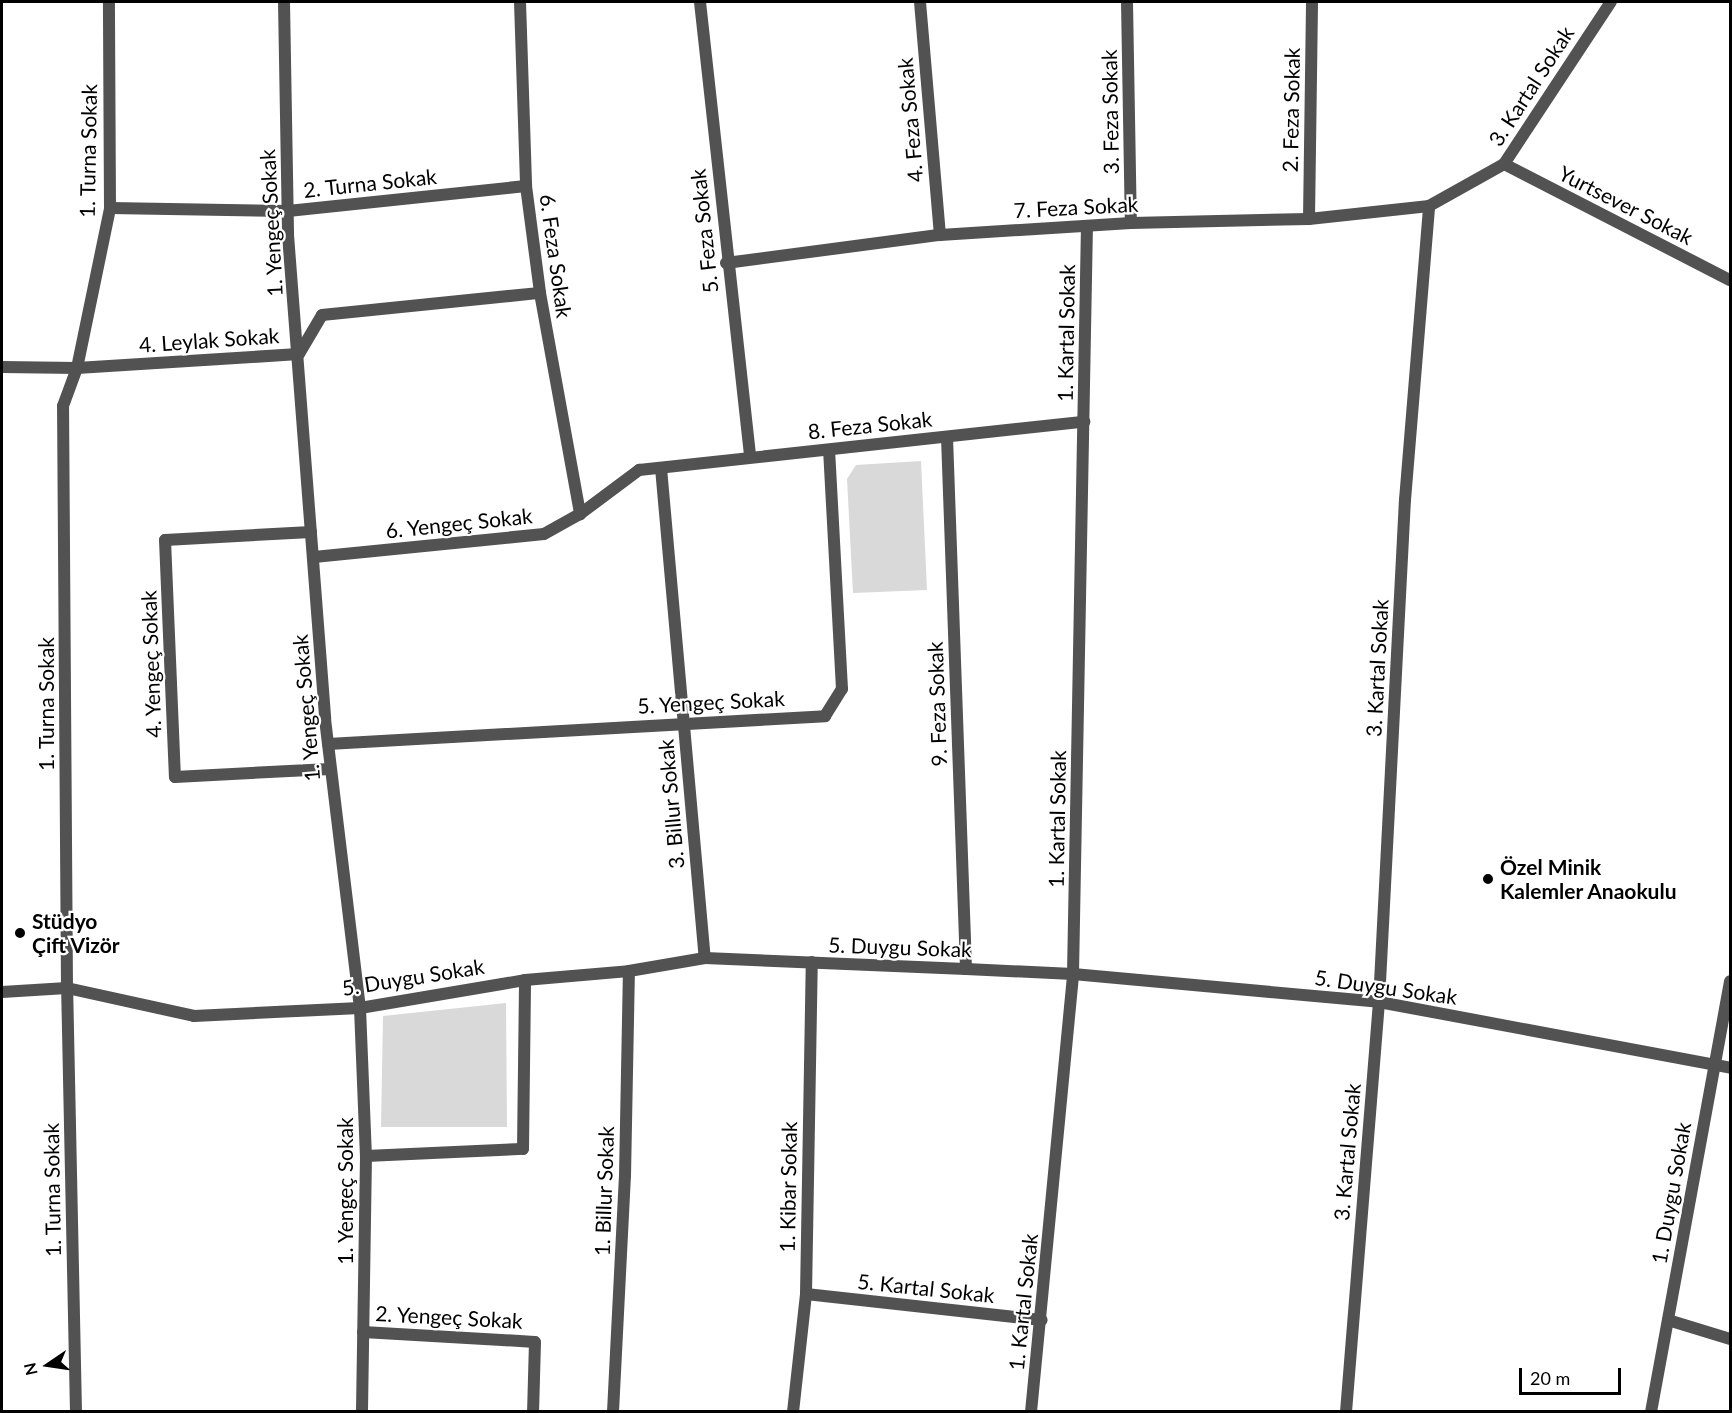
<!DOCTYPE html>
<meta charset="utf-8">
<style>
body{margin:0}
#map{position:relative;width:1732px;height:1413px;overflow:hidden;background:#fff;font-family:Lato,sans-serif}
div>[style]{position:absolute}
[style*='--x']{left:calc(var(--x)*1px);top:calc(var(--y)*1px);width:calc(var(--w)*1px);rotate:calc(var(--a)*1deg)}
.green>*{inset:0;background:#d9d9d9}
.minor>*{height:12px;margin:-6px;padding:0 6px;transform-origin:6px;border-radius:6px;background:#525252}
.dots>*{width:16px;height:16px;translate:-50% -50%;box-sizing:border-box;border:3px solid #fff;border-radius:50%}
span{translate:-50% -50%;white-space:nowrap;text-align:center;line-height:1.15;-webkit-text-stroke:4.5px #fff;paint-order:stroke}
.street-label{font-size:21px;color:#000}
.poi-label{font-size:21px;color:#000;font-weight:700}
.left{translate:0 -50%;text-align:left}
.frame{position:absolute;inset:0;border:3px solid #000;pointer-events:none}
.north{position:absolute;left:18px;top:1335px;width:60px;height:60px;-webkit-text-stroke:4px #fff;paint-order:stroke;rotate:257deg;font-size:16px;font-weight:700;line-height:24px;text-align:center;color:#000}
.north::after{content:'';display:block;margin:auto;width:21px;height:27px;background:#000;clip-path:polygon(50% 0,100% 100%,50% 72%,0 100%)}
.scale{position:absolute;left:1519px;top:1368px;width:102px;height:27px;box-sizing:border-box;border:3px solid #000;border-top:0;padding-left:8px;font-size:18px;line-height:21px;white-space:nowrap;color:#000;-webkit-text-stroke:4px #fff;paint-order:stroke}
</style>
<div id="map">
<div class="green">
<div style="clip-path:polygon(921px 461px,927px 590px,853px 593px,847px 479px,856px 465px)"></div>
<div style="clip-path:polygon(506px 1003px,507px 1127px,381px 1127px,383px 1016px)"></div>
</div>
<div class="minor">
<div style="--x:284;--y:2;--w:233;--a:89"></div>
<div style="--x:288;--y:235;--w:485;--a:85.6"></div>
<div style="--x:325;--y:719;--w:291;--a:83.1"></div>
<div style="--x:360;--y:1008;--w:148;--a:87.7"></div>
<div style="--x:366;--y:1156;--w:256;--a:90.9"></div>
<div style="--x:520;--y:2;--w:184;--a:88.1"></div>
<div style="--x:526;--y:186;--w:108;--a:82.5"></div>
<div style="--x:540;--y:293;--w:225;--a:79.7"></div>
<div style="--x:700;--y:2;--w:458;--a:83.7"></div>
<div style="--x:920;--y:2;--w:234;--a:85.1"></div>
<div style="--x:1127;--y:2;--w:221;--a:89"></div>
<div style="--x:1504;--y:164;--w:254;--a:27.2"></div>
<div style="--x:110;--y:208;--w:178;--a:1"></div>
<div style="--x:288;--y:211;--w:239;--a:-6"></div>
<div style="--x:1309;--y:219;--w:217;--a:-89.2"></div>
<div style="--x:726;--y:263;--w:216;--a:-7.5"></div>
<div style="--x:940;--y:235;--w:191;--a:-3.6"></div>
<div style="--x:1131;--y:223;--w:178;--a:-1.3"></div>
<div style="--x:1309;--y:219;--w:121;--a:-6.2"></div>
<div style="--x:2;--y:367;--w:75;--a:0.8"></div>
<div style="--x:77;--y:368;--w:222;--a:-3.6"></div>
<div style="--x:299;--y:354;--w:45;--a:-59.5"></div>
<div style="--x:322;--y:315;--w:219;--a:-5.8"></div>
<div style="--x:947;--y:437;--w:532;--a:87.95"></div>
<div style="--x:661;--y:468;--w:492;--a:84.9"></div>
<div style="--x:311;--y:532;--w:146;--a:176.9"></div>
<div style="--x:165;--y:540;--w:237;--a:87.6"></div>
<div style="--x:175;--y:777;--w:155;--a:-3"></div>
<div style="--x:314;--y:557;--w:231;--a:-5.7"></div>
<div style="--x:544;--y:534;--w:41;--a:-29.1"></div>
<div style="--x:580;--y:514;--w:74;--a:-36.7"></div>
<div style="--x:639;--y:470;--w:448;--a:-6.2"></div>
<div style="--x:328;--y:744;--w:498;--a:-3.2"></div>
<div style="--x:825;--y:716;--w:32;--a:-58"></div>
<div style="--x:842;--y:689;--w:239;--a:-93.1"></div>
<div style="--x:2;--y:992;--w:65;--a:-3.5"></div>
<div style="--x:67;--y:988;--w:130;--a:12.4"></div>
<div style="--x:194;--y:1016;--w:166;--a:-2.8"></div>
<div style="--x:360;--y:1008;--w:167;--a:-9.6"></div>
<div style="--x:525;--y:980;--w:104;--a:-4.9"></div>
<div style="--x:629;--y:971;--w:77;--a:-9.7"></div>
<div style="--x:705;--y:958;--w:261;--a:2.4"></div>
<div style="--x:966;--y:969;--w:107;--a:2.7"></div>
<div style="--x:1073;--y:974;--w:307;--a:5.2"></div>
<div style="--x:1379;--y:1002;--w:357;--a:10.6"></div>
<div style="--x:366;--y:1156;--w:157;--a:-2.6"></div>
<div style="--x:523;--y:1149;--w:169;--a:-89.3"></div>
<div style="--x:806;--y:1294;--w:237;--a:6.3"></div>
<div style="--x:1668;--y:1320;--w:65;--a:17"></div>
<div style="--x:363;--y:1332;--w:172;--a:3.3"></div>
<div style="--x:535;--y:1342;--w:70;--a:91.6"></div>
<div style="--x:76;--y:1412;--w:424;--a:-91.2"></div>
<div style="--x:67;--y:988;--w:582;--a:-90.39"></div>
<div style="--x:63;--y:406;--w:40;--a:-69.8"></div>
<div style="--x:77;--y:368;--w:163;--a:-78.3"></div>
<div style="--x:110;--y:208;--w:206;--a:-90.3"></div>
<div style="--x:613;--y:1412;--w:236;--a:-87.1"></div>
<div style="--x:625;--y:1176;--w:205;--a:-88.9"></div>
<div style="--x:793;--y:1412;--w:119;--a:-83.7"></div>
<div style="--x:806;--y:1294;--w:332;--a:-89"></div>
<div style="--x:1031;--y:1412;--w:440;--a:-84.5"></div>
<div style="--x:1073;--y:974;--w:748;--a:-88.93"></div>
<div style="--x:1346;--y:1412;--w:411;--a:-85.4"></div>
<div style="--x:1379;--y:1002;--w:503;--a:-87.04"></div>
<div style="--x:1405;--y:500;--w:295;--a:-85.3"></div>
<div style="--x:1429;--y:206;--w:86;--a:-29.2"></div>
<div style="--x:1504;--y:164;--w:194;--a:-56.6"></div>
<div style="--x:1651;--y:1412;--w:438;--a:-79.6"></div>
</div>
<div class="dots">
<div style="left:1488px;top:879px;background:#000"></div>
<div style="left:20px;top:933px;background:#000"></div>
</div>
<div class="street-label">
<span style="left:1531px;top:86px;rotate:-57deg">3. Kartal Sokak</span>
<span style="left:1291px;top:110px;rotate:-89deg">2. Feza Sokak</span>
<span style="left:1110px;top:112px;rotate:-91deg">3. Feza Sokak</span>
<span style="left:910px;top:120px;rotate:-95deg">4. Feza Sokak</span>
<span style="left:88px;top:151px;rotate:-89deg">1. Turna Sokak</span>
<span style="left:370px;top:183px;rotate:-6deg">2. Turna Sokak</span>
<span style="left:1626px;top:205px;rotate:27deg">Yurtsever Sokak</span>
<span style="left:1076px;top:207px;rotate:-3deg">7. Feza Sokak</span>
<span style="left:271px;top:223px;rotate:-93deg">1. Yengeç Sokak</span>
<span style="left:704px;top:231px;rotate:-96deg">5. Feza Sokak</span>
<span style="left:556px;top:256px;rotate:82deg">6. Feza Sokak</span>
<span style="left:1066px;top:333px;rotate:-89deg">1. Kartal Sokak</span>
<span style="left:209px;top:340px;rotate:-4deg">4. Leylak Sokak</span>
<span style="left:870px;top:425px;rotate:-6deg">8. Feza Sokak</span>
<span style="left:459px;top:523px;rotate:-6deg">6. Yengeç Sokak</span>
<span style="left:151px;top:664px;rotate:-92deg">4. Yengeç Sokak</span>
<span style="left:1377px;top:668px;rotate:-87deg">3. Kartal Sokak</span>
<span style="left:711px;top:702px;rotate:-3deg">5. Yengeç Sokak</span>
<span style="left:46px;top:704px;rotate:-90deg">1. Turna Sokak</span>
<span style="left:937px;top:704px;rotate:-92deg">9. Feza Sokak</span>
<span style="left:306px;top:708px;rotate:-95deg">1. Yengeç Sokak</span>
<span style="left:671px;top:804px;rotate:-95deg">3. Billur Sokak</span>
<span style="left:1057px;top:819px;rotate:-89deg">1. Kartal Sokak</span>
<span style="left:900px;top:947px;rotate:2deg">5. Duygu Sokak</span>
<span style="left:413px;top:977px;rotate:-9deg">5. Duygu Sokak</span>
<span style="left:1386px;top:987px;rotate:8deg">5. Duygu Sokak</span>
<span style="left:1347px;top:1152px;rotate:-85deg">3. Kartal Sokak</span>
<span style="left:788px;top:1187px;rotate:-89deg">1. Kibar Sokak</span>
<span style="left:52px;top:1190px;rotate:-91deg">1. Turna Sokak</span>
<span style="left:345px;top:1191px;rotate:-90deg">1. Yengeç Sokak</span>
<span style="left:604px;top:1191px;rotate:-88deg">1. Billur Sokak</span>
<span style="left:1671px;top:1193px;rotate:-80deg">1. Duygu Sokak</span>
<span style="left:926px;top:1288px;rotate:6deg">5. Kartal Sokak</span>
<span style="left:1023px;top:1302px;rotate:-84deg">1. Kartal Sokak</span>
<span style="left:449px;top:1317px;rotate:3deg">2. Yengeç Sokak</span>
</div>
<div class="poi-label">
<span class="left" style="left:1500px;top:879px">Özel Minik<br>Kalemler Anaokulu</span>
<span class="left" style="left:32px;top:933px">Stüdyo<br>Çift Vizör</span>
</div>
<div class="frame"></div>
<div class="north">N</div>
<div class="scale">20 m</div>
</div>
